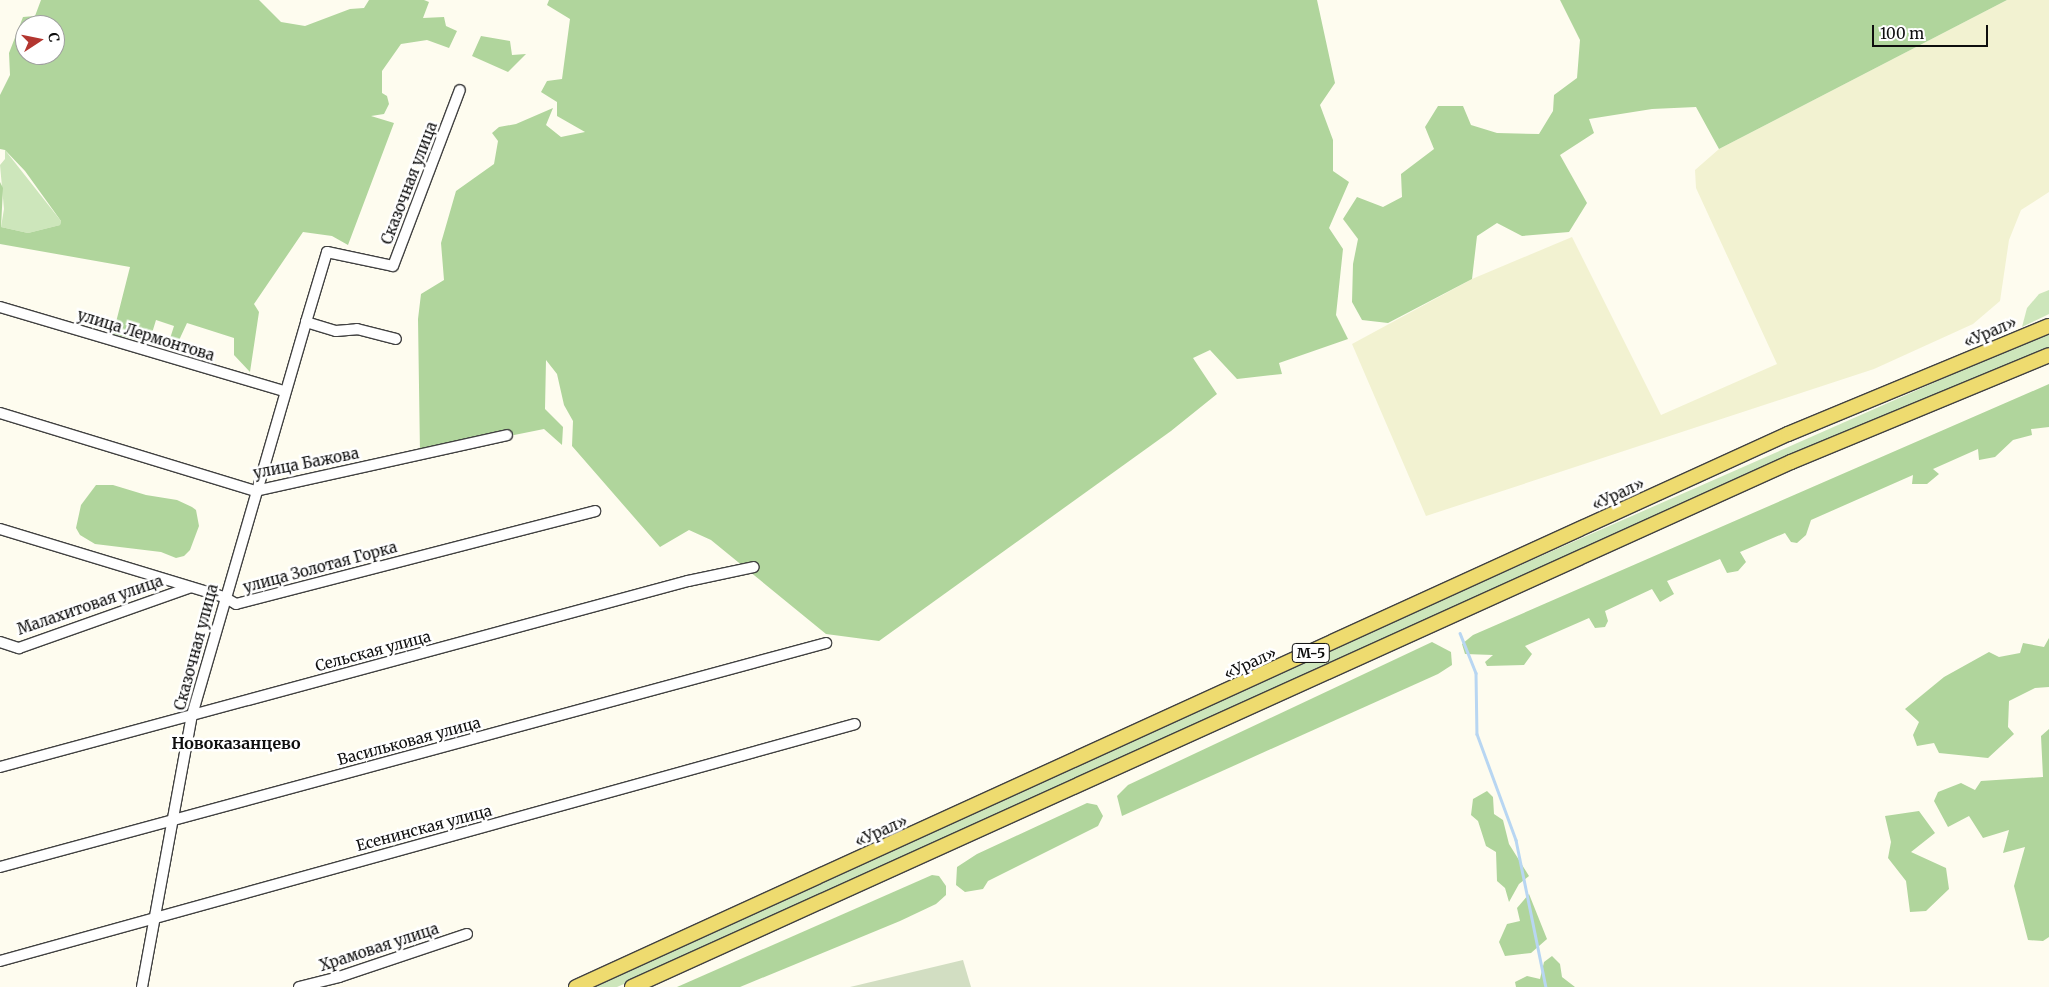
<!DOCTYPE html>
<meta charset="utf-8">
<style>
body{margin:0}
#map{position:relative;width:2049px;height:987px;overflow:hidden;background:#fefcef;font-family:Merriweather,serif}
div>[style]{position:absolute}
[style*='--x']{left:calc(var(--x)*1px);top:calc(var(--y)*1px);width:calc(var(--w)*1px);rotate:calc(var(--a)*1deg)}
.farmland>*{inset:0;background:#f2f2d1}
.green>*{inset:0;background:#cde6bb}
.forest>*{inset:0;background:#b0d59c}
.cemetery>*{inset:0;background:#d2dec2}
.stream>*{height:2.5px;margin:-1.25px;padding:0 1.25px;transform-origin:1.25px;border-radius:1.25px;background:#b8d6f2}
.roads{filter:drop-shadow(1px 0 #414141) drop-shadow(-1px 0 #414141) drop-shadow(0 1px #414141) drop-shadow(0 -1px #414141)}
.minor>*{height:10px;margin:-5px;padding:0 5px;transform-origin:5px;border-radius:5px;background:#fff}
.major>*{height:14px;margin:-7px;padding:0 7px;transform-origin:7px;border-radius:7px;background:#eedb6f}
span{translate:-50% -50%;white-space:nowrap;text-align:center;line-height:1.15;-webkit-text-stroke:5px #fff;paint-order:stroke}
.shield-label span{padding:1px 4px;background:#fff;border:1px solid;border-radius:4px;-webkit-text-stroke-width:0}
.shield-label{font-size:14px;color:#0e0e0e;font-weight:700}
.street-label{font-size:15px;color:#0e0e0e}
.neighbourhood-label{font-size:16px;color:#0e0e0e;font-weight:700}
.north{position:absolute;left:15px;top:15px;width:50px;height:50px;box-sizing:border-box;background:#fff;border:1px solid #9f9f9f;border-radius:50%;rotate:79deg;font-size:14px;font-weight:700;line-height:20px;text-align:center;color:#0e0e0e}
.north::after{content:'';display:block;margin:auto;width:18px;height:22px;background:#b33630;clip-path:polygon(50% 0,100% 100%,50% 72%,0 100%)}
.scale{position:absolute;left:1872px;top:25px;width:116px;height:22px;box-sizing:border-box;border:2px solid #0e0e0e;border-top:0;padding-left:6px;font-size:15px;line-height:18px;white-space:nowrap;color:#0e0e0e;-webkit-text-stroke:4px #fff;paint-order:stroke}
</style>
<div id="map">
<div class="farmland">
<div style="clip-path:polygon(2007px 0,2049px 0,2049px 192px,2021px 210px,2009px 240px,2000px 301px,1973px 324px,1874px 369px,1426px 516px,1352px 344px,1472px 279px,1572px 237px,1661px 415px,1777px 364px,1696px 188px,1695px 170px,1719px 149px)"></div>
</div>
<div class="green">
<div style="clip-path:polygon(5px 150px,61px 221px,60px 225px,28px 233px,1px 227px,4px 209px,0 165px,5px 159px)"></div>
<div style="clip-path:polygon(2049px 290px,2049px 314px,2022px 327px,2027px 308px,2039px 294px)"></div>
<div style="clip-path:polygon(2049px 332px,2049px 349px,730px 938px,617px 987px,590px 987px,1353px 639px)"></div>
</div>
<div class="forest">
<div style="clip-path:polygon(evenodd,41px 0,259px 0,281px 22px,305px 26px,350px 9px,364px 8px,369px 0,424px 0,429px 2px,423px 18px,444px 17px,446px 26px,457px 31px,449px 48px,427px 40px,401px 44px,382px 71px,382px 93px,387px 96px,389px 104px,384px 114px,371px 116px,394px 123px,348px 245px,332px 236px,303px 232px,254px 304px,259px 312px,250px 372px,234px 355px,234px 338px,187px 323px,174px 351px,167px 348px,174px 326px,156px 320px,149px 343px,113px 334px,130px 267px,0 244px,0 182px,3px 188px,1px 227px,28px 233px,60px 225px,61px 221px,25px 171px,5px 150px,0 149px,0 95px,10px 75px,9px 53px,23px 17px,35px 16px,41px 0,25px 25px,55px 25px,55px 55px,25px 55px,25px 25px)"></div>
<div style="clip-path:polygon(549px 0,1317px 0,1335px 83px,1320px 105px,1333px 140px,1333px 171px,1349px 182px,1329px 228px,1343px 249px,1336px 315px,1348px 339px,1279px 363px,1282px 374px,1237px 379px,1210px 350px,1193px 358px,1217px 394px,1171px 431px,879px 641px,826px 634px,711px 540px,689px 530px,660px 547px,572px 446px,573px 421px,564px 405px,557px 374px,546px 360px,545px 409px,563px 427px,562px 445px,544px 429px,420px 454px,418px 319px,421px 294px,444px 280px,441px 243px,456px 191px,494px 164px,498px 141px,492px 133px,499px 127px,516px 124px,553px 108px,546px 125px,561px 137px,585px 132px,557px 116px,557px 102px,541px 92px,547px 81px,562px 79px,570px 19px,547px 5px)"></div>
<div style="clip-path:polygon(1560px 0,2007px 0,1719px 149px,1696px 107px,1652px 109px,1589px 119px,1594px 133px,1560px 155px,1587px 203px,1569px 232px,1522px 236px,1497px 223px,1477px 236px,1472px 279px,1388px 323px,1362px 320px,1352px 302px,1353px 264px,1358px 239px,1343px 219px,1357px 197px,1383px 207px,1402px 197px,1401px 174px,1434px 149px,1425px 127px,1438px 106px,1463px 106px,1471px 125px,1497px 133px,1539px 134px,1553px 111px,1554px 95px,1577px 78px,1580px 40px)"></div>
<div style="clip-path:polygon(481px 36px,510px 41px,512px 55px,526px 54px,508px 72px,472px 56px)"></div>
<div style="clip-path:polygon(2049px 384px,2049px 427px,2031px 429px,2032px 435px,2013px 440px,1995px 457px,1979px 460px,1978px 449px,1933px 469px,1939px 474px,1927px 484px,1912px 484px,1913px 475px,1811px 520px,1806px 535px,1797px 543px,1791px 542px,1785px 533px,1740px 552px,1746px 562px,1738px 571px,1727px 573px,1720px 559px,1667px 581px,1674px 594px,1660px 602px,1652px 589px,1605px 611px,1608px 621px,1605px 627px,1595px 628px,1589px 618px,1525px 646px,1532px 654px,1524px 665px,1487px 666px,1485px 662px,1493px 655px,1465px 654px,1462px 644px,1473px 635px)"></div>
<div style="clip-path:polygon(96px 485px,113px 485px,146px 495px,177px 500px,192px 507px,196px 510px,199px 526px,190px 550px,184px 556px,176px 558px,161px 552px,95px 544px,80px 535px,76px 528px,81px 505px)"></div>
<div style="clip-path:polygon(2049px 638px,2049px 687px,2035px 688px,2009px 701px,2008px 727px,2014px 734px,1988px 758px,1939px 753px,1934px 743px,1917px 746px,1913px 735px,1919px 722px,1905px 709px,1944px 677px,1989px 652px,1999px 657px,2020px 653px,2023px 643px,2044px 647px)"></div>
<div style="clip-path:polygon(1432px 642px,1451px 652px,1452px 665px,1438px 674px,1122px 816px,1117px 796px,1128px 785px)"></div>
<div style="clip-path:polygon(2049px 729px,2049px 937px,2043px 941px,2028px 940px,2014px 886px,2025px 847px,2003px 853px,2009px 830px,1983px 838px,1969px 816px,1948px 827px,1934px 801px,1938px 792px,1961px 783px,1975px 790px,1981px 781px,2043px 777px,2041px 736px)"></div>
<div style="clip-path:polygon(1487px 791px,1493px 797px,1494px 814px,1503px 820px,1509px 844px,1529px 876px,1519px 884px,1509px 902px,1505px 888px,1497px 881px,1496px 852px,1486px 846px,1478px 821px,1471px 815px,1473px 799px)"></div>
<div style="clip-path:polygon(1087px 803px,1097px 805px,1103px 816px,1098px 826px,988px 881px,983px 889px,965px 892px,956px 885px,957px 867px,977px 854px)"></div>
<div style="clip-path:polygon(1919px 811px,1935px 833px,1911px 852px,1946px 868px,1949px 889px,1926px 911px,1910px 912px,1906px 881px,1888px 858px,1891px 842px,1885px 816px)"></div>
<div style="clip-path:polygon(932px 875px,939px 876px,946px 886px,946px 895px,936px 904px,900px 921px,740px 987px,677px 987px)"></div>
<div style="clip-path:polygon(1529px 894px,1547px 939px,1531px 953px,1505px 956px,1499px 942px,1507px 924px,1520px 921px,1517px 908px)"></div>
<div style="clip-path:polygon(1552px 956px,1560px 964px,1562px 977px,1575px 987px,1516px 987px,1515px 982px,1527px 976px,1540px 979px,1544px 962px)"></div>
</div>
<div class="cemetery">
<div style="clip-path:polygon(963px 960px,971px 987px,850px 987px)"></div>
</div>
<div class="stream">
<div style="--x:1460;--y:633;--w:43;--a:68.2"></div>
<div style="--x:1476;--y:673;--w:61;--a:89.1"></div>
<div style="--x:1477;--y:734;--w:113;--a:69.8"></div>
<div style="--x:1516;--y:840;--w:150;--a:78.5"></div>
</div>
<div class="roads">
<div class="minor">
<div style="--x:0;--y:307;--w:296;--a:16.5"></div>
<div style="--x:306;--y:322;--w:73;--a:-73.3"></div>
<div style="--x:327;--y:252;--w:67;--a:12"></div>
<div style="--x:393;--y:266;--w:188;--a:-69.2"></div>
<div style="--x:0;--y:413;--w:267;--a:17"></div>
<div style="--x:255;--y:491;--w:258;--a:-12.5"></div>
<div style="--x:0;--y:529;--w:234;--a:16.9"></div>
<div style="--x:224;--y:597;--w:14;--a:30"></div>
<div style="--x:236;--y:604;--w:371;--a:-14.5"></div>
<div style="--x:0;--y:642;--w:20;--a:18"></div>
<div style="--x:19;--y:648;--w:182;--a:-19.5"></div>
<div style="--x:0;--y:767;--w:713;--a:-15.13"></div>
<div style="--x:688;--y:581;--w:67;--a:-12"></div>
<div style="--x:0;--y:867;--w:856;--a:-15.17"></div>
<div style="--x:0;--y:961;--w:887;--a:-15.49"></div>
<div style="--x:142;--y:987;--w:277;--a:-79.6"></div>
<div style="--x:192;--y:715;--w:409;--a:-73.8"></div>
<div style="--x:306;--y:322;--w:31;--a:17"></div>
<div style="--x:336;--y:331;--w:21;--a:-5"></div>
<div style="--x:357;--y:329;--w:40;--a:14.4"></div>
<div style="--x:299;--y:987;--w:41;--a:-14"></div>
<div style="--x:339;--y:977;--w:135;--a:-18.6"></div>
</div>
<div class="major">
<div style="--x:576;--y:987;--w:1332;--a:-24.53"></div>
<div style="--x:1788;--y:434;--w:282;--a:-22.5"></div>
<div style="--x:632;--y:987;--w:1272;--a:-24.37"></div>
<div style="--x:1791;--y:462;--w:279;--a:-22.5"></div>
</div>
</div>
<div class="shield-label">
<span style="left:1311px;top:653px">М-5</span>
</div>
<div class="street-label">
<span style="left:409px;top:183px;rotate:-69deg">Сказочная улица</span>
<span style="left:1990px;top:332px;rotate:-23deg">«Урал»</span>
<span style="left:146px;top:335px;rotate:17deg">улица Лермонтова</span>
<span style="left:306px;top:463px;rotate:-11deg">улица Бажова</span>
<span style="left:1618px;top:494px;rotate:-25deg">«Урал»</span>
<span style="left:320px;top:567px;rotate:-15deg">улица Золотая Горка</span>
<span style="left:90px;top:605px;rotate:-19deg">Малахитовая улица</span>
<span style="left:196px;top:647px;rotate:-75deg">Сказочная улица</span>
<span style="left:373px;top:651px;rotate:-15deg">Сельская улица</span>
<span style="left:1250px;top:663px;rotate:-25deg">«Урал»</span>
<span style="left:409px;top:741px;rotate:-15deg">Васильковая улица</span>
<span style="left:424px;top:828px;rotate:-15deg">Есенинская улица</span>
<span style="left:881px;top:831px;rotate:-24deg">«Урал»</span>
<span style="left:379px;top:947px;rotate:-18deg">Храмовая улица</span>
</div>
<div class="neighbourhood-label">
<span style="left:236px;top:743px">Новоказанцево</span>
</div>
<div class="north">С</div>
<div class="scale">100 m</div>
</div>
